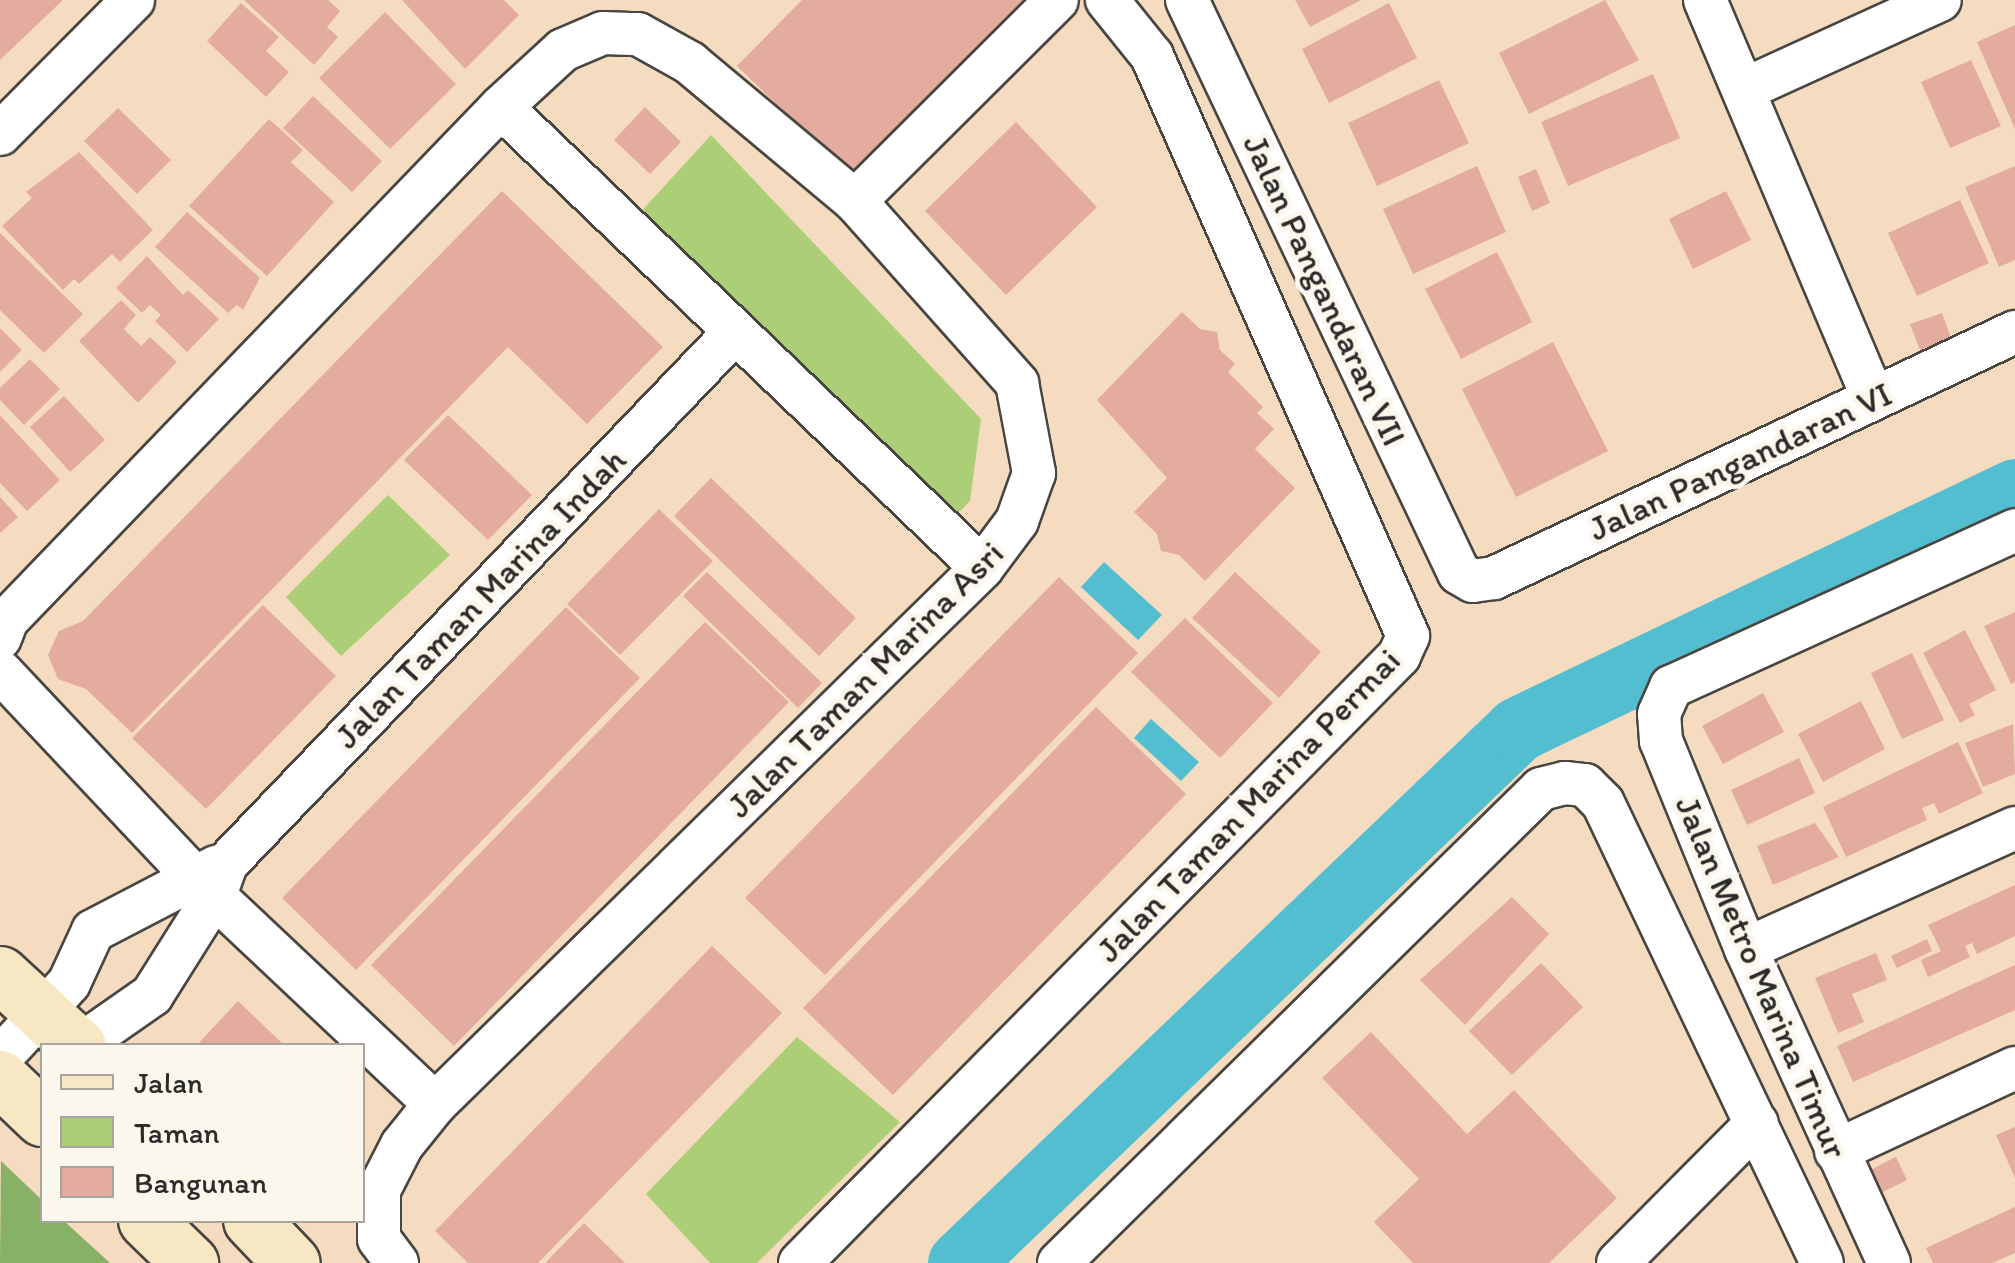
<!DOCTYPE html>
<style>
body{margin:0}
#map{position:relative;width:2015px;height:1263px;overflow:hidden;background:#f5dcc0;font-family:Itim,sans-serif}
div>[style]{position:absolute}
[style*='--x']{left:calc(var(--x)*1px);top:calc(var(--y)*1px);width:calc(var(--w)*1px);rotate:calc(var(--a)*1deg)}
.green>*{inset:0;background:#abce77}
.forest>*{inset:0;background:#88b168}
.water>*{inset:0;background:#54bed1}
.river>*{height:65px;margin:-32.5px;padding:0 32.5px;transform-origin:32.5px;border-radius:32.5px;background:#54bed1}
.building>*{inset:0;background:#e4ac9f}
.roads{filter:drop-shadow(2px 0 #494641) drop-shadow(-2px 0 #494641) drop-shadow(0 2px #494641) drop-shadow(0 -2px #494641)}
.street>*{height:42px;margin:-21px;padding:0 21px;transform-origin:21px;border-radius:21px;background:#fff}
.secondary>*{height:55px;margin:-27.5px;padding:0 27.5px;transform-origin:27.5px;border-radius:27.5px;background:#f7e8c3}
span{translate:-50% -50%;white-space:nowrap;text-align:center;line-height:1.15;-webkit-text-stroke:10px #fbf7ec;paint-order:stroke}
.street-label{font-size:35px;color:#2b2b2b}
.legend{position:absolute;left:40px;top:1043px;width:325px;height:180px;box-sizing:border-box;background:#fbf7ec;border:2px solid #a8a59f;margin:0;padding:12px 18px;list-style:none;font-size:30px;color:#2b2b2b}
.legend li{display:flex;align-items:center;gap:20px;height:50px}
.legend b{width:50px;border:2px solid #a8a59f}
</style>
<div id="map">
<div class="green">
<div style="clip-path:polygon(711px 135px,981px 419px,970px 501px,941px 531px,638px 215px)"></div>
<div style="clip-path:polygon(388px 495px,450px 555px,341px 656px,286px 597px)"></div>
<div style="clip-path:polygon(797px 1037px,900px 1122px,757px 1263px,710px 1263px,646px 1194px)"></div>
</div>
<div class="forest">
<div style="clip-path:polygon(1px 1161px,42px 1200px,42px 1220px,64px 1221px,110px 1263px,0 1263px)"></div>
</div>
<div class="water">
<div style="clip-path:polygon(1104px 562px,1162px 615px,1138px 640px,1081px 587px)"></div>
<div style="clip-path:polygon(1151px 719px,1199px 762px,1181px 781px,1134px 738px)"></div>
</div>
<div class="river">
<div style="--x:960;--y:1263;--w:772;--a:-43.74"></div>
<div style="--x:1518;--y:729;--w:551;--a:-25.59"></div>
</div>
<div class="building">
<div style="clip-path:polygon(0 0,63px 0,0 60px)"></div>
<div style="clip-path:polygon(244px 0,328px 0,340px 11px,327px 27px,338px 37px,314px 65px)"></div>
<div style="clip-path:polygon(402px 0,504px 0,519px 15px,465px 69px)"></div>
<div style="clip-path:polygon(802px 0,1041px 0,859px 185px,737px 66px)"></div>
<div style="clip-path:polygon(1295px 0,1361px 0,1310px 27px)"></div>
<div style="clip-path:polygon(1605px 0,1639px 60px,1529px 114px,1499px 53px)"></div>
<div style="clip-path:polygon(241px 3px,279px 37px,266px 51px,289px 72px,266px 97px,207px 41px)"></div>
<div style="clip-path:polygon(1389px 3px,1417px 58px,1329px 103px,1302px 49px)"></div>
<div style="clip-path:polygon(385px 12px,456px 84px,390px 149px,319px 78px)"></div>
<div style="clip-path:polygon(2015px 25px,2015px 129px,1977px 42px)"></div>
<div style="clip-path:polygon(1971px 60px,2001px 126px,1950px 148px,1921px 82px)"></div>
<div style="clip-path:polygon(1653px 74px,1680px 138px,1568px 186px,1541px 122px)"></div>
<div style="clip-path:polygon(1439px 80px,1469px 143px,1377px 186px,1348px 123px)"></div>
<div style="clip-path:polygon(313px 96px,382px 161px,352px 192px,283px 128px)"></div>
<div style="clip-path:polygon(645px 107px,681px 142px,650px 174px,614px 140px)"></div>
<div style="clip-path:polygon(118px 108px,171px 160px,137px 194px,84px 141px)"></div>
<div style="clip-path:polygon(269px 119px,303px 150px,291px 162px,334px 202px,267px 276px,189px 206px)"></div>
<div style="clip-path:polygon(1016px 122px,1097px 207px,1006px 295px,925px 211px)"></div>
<div style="clip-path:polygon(79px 152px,153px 230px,120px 262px,112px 254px,79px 284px,74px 279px,63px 290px,2px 226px,32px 198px,26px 192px)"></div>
<div style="clip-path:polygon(1477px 166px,1506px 232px,1413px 274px,1383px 209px)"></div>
<div style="clip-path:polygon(2015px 166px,2015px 260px,1999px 267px,1965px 187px)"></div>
<div style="clip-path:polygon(1536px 169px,1550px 203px,1532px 211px,1518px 177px)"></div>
<div style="clip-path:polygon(502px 191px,663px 347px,587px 424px,508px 347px,132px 733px,86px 689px,58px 679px,48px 655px,59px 631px,83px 621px)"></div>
<div style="clip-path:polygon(1726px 191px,1751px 240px,1693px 269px,1669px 219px)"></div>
<div style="clip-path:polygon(1960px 200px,1989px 263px,1917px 296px,1888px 233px)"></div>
<div style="clip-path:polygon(187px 212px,260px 278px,243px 310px,237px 305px,228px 313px,155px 247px)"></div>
<div style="clip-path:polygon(0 233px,83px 314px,44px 353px,0 310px)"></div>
<div style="clip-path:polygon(1497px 252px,1532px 322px,1461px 359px,1425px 289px)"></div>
<div style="clip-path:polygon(147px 256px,183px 295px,188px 290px,219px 319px,187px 352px,155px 321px,161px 315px,150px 305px,142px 313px,116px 288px)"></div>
<div style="clip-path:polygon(121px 300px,136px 315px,124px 329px,141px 346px,150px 337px,177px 362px,138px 403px,79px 341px)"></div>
<div style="clip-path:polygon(1182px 312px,1200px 329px,1217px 332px,1220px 350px,1235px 364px,1228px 372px,1263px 407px,1257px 413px,1274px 429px,1255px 449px,1295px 488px,1205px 581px,1179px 555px,1161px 551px,1157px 534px,1134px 512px,1167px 478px,1097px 400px)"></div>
<div style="clip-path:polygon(1942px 313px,1951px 338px,1920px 350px,1910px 324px)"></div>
<div style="clip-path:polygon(0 328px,22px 350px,0 372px)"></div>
<div style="clip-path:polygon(1553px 342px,1608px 451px,1516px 497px,1462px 389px)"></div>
<div style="clip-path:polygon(30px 359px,60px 389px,24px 425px,0 400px,0 388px)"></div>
<div style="clip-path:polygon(64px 396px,105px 440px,70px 472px,30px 427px)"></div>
<div style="clip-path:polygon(0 415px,60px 480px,27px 511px,0 483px)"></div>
<div style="clip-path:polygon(448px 415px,532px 495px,488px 540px,404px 460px)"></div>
<div style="clip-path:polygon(711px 478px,856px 618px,819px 656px,674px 516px)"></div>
<div style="clip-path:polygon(0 497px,18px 517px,0 533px)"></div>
<div style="clip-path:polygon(659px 509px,713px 561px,620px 655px,567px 604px)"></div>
<div style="clip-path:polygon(707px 572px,822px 683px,798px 708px,683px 596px)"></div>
<div style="clip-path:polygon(1235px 572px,1321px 652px,1279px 698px,1192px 618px)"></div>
<div style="clip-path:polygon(1059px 577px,1138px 653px,825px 975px,745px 898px)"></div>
<div style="clip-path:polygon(263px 605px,336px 676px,206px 809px,132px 738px)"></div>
<div style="clip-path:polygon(566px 607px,640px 678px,356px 970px,282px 898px)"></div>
<div style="clip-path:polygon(2015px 612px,2015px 682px,2011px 684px,1984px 626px)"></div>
<div style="clip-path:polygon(1185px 618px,1273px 703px,1220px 758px,1131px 672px)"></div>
<div style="clip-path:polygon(705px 622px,789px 702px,454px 1046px,371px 965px)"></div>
<div style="clip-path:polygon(1965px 630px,1996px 690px,1969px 704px,1975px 715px,1960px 723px,1923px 653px)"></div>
<div style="clip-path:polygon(1912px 653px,1944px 720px,1902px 739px,1871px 673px)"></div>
<div style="clip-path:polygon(1763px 693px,1784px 732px,1723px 764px,1702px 726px)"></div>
<div style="clip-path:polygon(1861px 701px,1885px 749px,1823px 782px,1798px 734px)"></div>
<div style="clip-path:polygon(1096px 707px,1186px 794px,893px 1095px,803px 1008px)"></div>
<div style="clip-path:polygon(2013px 724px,2015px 774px,1983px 787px,1965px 743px)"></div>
<div style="clip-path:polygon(1958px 742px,1983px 793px,1939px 814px,1934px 803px,1922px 808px,1927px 820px,1846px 857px,1823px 807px)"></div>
<div style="clip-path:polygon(1799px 758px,1815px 793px,1747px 825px,1731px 790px)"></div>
<div style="clip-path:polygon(1815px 823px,1839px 857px,1773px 885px,1757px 846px)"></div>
<div style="clip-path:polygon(2015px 885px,2015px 936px,1977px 954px,1972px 943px,1965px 946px,1970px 957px,1928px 977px,1921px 960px,1941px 951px,1928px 925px)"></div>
<div style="clip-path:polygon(1512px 897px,1549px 934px,1465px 1025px,1420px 980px)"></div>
<div style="clip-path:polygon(1927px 939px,1932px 951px,1897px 968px,1891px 956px)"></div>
<div style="clip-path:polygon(712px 946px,782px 1013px,538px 1263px,468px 1263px,435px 1231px)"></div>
<div style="clip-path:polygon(1876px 953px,1887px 980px,1852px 994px,1864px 1022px,1838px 1033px,1815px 978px)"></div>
<div style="clip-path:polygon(1541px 963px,1583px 1007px,1512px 1075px,1469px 1031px)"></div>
<div style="clip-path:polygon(2015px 965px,2015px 1010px,1853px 1082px,1837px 1046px)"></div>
<div style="clip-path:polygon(238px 1001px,285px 1046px,196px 1046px)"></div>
<div style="clip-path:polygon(1371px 1032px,1467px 1134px,1514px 1090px,1617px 1198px,1549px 1263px,1413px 1263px,1374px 1222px,1419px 1179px,1322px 1078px)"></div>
<div style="clip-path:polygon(2015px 1127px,2015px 1178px,1996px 1135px)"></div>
<div style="clip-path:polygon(1896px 1157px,1907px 1180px,1881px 1193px,1870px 1170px)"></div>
<div style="clip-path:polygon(2015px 1207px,2015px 1253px,1992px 1263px,1933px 1263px,1926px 1248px)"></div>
<div style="clip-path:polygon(584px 1223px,625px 1263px,545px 1263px)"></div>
</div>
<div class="roads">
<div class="street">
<div style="--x:1187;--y:0;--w:634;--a:64.61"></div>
<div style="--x:1459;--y:573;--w:16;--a:30"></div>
<div style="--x:1473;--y:581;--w:21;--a:-8"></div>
<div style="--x:1494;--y:578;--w:576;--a:-25.28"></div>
<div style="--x:1705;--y:0;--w:431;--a:67.1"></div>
<div style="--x:1745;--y:89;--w:214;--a:-24.5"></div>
<div style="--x:501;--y:107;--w:666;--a:43.78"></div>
<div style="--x:0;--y:134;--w:189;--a:-45.2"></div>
<div style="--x:855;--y:201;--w:285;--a:-44.9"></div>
<div style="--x:0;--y:638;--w:19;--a:-69"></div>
<div style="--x:7;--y:620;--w:712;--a:-46.08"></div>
<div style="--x:501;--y:107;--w:84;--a:-42.6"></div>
<div style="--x:563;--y:50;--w:43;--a:-23"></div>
<div style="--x:603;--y:33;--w:35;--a:2"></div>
<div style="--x:638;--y:34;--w:60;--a:29.1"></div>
<div style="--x:690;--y:63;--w:215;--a:39.9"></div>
<div style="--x:855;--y:201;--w:244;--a:48.3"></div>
<div style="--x:1017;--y:383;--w:92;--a:79.3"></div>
<div style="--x:1034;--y:473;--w:51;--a:109.5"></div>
<div style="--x:1017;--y:521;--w:59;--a:126.7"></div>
<div style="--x:982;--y:568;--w:766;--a:135.58"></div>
<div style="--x:435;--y:1104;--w:53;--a:128.8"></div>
<div style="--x:402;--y:1145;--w:51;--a:117.1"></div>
<div style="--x:379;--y:1190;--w:49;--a:90"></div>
<div style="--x:379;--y:1239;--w:30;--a:53"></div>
<div style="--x:0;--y:671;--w:280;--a:46.7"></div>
<div style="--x:192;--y:875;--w:334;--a:43.3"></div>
<div style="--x:1746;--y:949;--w:295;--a:-24.2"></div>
<div style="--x:79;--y:1046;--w:89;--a:-34.9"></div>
<div style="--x:152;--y:995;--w:118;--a:-57.8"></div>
<div style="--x:215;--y:895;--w:33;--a:-70"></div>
<div style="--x:226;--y:864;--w:736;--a:-46.27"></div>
<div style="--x:0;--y:1058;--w:102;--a:-47.4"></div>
<div style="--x:69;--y:983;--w:57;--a:-65.2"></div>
<div style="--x:93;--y:931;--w:139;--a:-27.5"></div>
<div style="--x:1836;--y:1151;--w:197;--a:-24.9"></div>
<div style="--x:800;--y:1263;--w:853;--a:-45.38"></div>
<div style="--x:1399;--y:656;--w:22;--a:-66"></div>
<div style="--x:1408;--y:636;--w:634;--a:-113.82"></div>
<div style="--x:1152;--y:56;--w:72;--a:-128.8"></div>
<div style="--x:1059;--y:1263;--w:676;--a:-44.52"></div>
<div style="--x:1541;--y:789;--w:25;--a:-14"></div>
<div style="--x:1565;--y:783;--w:20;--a:6"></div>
<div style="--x:1585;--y:785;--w:25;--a:45"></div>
<div style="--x:1603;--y:803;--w:509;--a:64.54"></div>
<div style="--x:1618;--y:1263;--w:197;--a:-45.2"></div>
<div style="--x:1889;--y:1263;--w:345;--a:-114.5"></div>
<div style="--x:1746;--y:949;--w:225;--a:-112.2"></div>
<div style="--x:1661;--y:741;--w:27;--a:-94"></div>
<div style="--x:1659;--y:714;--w:30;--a:-66"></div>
<div style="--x:1671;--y:687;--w:378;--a:-24.5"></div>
</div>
<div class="secondary">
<div style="--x:0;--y:974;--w:106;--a:42.7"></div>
<div style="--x:0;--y:1078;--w:58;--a:43.6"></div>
<div style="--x:146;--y:1220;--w:62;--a:44.3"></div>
<div style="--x:251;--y:1220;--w:59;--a:46.4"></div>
</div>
</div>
<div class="street-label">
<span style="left:1325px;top:290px;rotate:65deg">Jalan Pangandaran VII</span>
<span style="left:1740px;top:461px;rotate:-25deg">Jalan Pangandaran VI</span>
<span style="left:480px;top:598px;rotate:-46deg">Jalan Taman Marina Indah</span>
<span style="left:865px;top:679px;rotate:-45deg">Jalan Taman Marina Asri</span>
<span style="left:1248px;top:805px;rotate:-46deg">Jalan Taman Marina Permai</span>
<span style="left:1762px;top:977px;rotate:67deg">Jalan Metro Marina Timur</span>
</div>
<ul class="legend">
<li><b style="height:12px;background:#f7e8c3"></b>Jalan</li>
<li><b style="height:28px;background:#abce77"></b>Taman</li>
<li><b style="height:28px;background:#e4ac9f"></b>Bangunan</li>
</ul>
</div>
